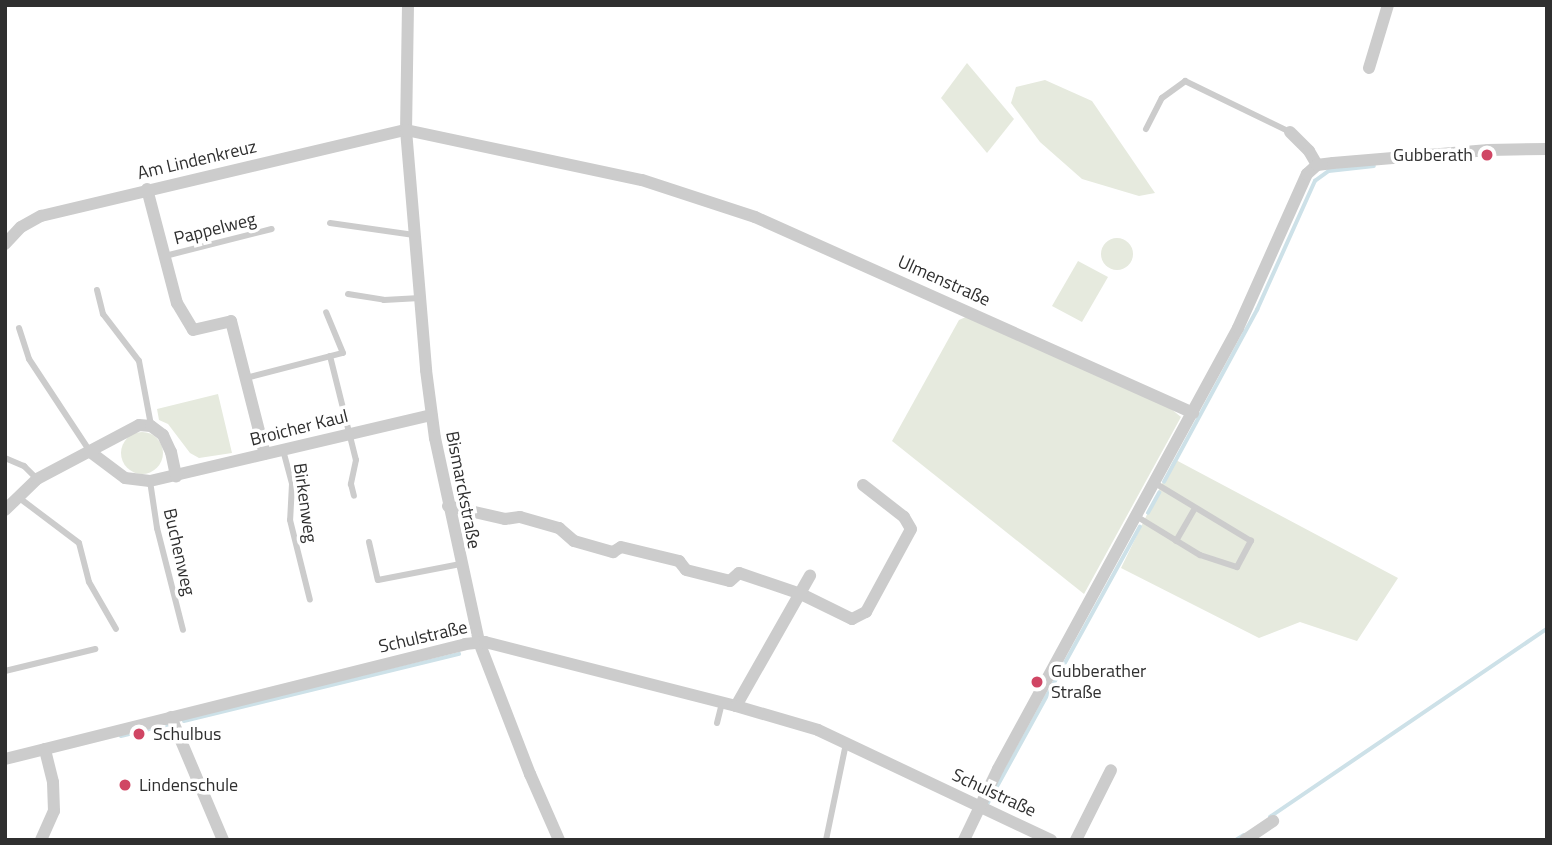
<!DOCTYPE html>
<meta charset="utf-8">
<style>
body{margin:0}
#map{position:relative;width:1552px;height:845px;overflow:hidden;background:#fff;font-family:"Titillium Web",sans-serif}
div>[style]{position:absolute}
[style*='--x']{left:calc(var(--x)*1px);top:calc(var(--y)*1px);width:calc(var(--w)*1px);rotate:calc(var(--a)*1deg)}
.green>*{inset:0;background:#e6eade}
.round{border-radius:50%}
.stream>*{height:3.5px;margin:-1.75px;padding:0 1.75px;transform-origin:1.75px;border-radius:1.75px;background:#cde1e8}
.lane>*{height:6px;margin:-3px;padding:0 3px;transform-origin:3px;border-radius:3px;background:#ccc}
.street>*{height:12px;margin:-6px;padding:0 6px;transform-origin:6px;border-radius:6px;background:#ccc}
.dots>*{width:19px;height:19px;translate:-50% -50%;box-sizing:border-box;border:4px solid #fff;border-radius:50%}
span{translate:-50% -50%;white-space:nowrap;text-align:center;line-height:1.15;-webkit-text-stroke:7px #fff;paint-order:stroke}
.poi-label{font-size:18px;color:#2f2f2f}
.right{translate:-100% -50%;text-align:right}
.left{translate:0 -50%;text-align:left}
.street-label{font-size:18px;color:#2f2f2f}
.frame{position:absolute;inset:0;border:7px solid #2f2f2f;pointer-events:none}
</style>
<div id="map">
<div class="green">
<div style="clip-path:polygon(967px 63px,1014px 119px,987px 153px,941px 98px)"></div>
<div style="clip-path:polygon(1045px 80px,1092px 101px,1155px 193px,1139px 196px,1082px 179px,1040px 142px,1011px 103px,1016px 87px)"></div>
<div class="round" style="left:1101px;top:238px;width:32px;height:32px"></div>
<div style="clip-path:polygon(1078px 261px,1108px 277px,1082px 322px,1052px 306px)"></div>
<div style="clip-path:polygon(968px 316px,1170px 408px,1181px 417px,1084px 594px,892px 441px,959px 320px)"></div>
<div style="clip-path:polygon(218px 394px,232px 453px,199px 458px,190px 453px,168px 424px,159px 420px,157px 409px)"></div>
<div class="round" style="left:121px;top:432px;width:42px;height:42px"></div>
<div style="clip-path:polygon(1174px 459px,1398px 578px,1357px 641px,1300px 622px,1259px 638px,1121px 568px)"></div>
</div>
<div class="stream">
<div style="--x:1164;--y:482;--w:196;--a:-61.6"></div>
<div style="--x:1257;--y:310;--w:141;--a:-65.8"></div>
<div style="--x:1315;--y:181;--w:17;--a:-36"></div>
<div style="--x:1329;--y:171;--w:45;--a:-6.3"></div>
<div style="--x:1148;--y:513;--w:23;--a:-61"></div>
<div style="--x:184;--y:721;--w:283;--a:-13.7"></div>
<div style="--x:121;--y:736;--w:50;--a:-13.8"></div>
<div style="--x:988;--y:803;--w:315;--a:-61.2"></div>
<div style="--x:1270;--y:817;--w:335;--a:-34.2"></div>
<div style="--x:1236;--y:840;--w:9;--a:-32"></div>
</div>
<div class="lane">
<div style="--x:1146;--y:129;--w:35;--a:-63"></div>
<div style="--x:1162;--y:98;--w:29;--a:-36"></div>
<div style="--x:1185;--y:81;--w:117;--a:25.9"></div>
<div style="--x:330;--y:223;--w:85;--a:8.1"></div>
<div style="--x:165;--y:256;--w:110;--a:-14.2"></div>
<div style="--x:97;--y:290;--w:25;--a:76"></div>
<div style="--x:103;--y:314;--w:59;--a:52.5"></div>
<div style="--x:139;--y:361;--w:65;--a:79.4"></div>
<div style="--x:348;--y:294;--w:36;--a:9"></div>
<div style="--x:384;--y:300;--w:36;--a:-3"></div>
<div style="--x:19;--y:328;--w:33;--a:72"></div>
<div style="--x:29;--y:359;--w:109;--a:56.6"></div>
<div style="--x:330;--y:356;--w:107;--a:76"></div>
<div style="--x:356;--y:460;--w:25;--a:102"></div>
<div style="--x:351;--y:484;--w:12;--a:76"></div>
<div style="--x:246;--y:378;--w:100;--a:-14.5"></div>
<div style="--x:343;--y:353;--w:44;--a:-112.5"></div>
<div style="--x:283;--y:450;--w:35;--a:75"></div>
<div style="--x:292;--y:484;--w:36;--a:93"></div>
<div style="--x:290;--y:520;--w:82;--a:76"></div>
<div style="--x:5;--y:458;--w:21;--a:23"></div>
<div style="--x:24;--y:466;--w:18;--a:45"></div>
<div style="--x:150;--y:481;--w:48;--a:81.5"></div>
<div style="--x:157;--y:528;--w:105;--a:75.7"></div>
<div style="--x:18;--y:497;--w:76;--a:37"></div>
<div style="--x:79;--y:543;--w:40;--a:75.6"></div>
<div style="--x:89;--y:582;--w:54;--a:60.1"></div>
<div style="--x:1136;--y:516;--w:75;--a:31.4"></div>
<div style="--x:1200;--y:555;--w:39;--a:18"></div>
<div style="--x:1237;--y:567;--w:30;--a:-62"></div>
<div style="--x:1251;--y:541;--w:112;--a:-148.9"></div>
<div style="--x:1176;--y:541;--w:38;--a:-60"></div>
<div style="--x:369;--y:542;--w:39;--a:77"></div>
<div style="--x:378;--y:580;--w:84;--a:-11"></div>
<div style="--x:5;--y:671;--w:93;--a:-13.7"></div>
<div style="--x:717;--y:723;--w:21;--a:-76"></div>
<div style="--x:826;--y:840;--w:99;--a:-78.3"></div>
</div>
<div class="street">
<div style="--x:408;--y:5;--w:125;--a:90.9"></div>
<div style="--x:406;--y:130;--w:241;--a:85.2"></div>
<div style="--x:426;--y:370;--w:69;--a:82.5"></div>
<div style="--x:435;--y:438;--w:209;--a:77.8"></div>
<div style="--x:479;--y:642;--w:142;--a:68.9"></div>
<div style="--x:530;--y:774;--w:72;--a:66.3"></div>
<div style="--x:1369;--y:68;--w:66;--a:-73.2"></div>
<div style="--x:1290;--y:132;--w:27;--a:45"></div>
<div style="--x:1309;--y:151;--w:16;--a:60"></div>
<div style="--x:147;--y:189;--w:118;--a:75.3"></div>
<div style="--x:177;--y:303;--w:31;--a:59"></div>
<div style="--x:193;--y:330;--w:39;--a:-13"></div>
<div style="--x:231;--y:321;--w:137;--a:75.7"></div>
<div style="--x:5;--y:244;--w:23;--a:-47"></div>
<div style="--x:21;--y:227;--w:23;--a:-29"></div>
<div style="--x:41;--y:216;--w:375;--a:-13.3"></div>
<div style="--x:406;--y:130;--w:241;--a:12"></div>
<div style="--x:642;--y:180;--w:119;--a:18.1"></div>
<div style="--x:755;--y:217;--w:480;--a:24.1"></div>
<div style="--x:89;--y:451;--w:45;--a:36.9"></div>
<div style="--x:125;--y:478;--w:25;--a:7"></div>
<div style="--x:150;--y:481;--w:289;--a:-13.2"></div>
<div style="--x:448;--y:506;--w:58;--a:12.8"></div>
<div style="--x:505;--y:519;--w:15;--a:-8"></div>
<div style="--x:520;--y:517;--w:41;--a:15.8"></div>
<div style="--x:559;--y:528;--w:20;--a:41"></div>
<div style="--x:574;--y:541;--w:41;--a:15.8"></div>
<div style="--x:613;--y:552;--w:9;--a:-32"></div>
<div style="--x:621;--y:547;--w:60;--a:13.6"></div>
<div style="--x:679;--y:561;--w:11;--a:52"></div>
<div style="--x:686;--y:570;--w:45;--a:14"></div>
<div style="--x:730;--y:581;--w:12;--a:-42"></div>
<div style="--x:739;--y:573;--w:65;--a:18.7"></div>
<div style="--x:801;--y:594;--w:57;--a:26.1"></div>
<div style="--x:852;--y:619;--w:16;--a:-27"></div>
<div style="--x:866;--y:612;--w:94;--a:-61.5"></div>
<div style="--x:911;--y:529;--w:14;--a:-120"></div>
<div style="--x:904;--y:517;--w:52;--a:-142"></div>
<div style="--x:5;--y:510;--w:45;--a:-44.1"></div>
<div style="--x:37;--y:479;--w:115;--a:-27.9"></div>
<div style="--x:139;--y:425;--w:12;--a:5"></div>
<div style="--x:151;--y:426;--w:15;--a:37"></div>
<div style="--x:163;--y:435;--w:19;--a:65"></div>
<div style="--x:171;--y:452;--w:25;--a:78"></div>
<div style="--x:736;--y:706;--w:150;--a:-60.4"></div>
<div style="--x:171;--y:717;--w:134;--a:67.1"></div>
<div style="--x:5;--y:759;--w:474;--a:-14"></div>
<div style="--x:465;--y:644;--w:20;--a:-6"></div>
<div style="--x:485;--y:642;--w:259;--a:14.3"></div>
<div style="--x:736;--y:706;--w:85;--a:16.3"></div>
<div style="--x:818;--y:730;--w:258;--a:25.3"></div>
<div style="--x:41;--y:840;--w:32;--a:-66"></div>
<div style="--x:54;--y:811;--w:29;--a:-92"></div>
<div style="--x:53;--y:782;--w:34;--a:-104"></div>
<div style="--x:964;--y:840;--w:79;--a:-64.4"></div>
<div style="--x:998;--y:769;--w:502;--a:-61.44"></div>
<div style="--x:1238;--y:328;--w:169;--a:-65.9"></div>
<div style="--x:1307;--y:174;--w:13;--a:-42"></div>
<div style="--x:1317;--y:165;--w:16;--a:-7"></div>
<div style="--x:1333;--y:163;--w:156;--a:-4.8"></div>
<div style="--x:1488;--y:150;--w:59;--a:-1"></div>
<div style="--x:1076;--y:840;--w:78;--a:-63.4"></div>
<div style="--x:1245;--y:840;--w:34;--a:-34"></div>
</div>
<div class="dots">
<div style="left:1487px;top:155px;background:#d04664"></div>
<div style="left:1037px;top:682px;background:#d04664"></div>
<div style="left:139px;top:734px;background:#d04664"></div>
<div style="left:125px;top:785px;background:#d04664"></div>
</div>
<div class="poi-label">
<span class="right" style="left:1473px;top:155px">Gubberath</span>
<span class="left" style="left:1051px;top:682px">Gubberather<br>Straße</span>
<span class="left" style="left:153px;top:734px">Schulbus</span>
<span class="left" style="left:139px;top:785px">Lindenschule</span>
</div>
<div class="street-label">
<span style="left:197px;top:160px;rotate:-13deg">Am Lindenkreuz</span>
<span style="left:215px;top:229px;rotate:-14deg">Pappelweg</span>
<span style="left:944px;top:281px;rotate:24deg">Ulmenstraße</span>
<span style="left:299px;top:428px;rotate:-14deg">Broicher Kaul</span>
<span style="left:463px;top:490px;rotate:79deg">Bismarckstraße</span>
<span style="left:305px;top:503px;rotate:82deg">Birkenweg</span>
<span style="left:179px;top:552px;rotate:77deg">Buchenweg</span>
<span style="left:423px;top:637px;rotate:-13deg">Schulstraße</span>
<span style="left:994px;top:793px;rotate:25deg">Schulstraße</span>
</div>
<div class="frame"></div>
</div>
